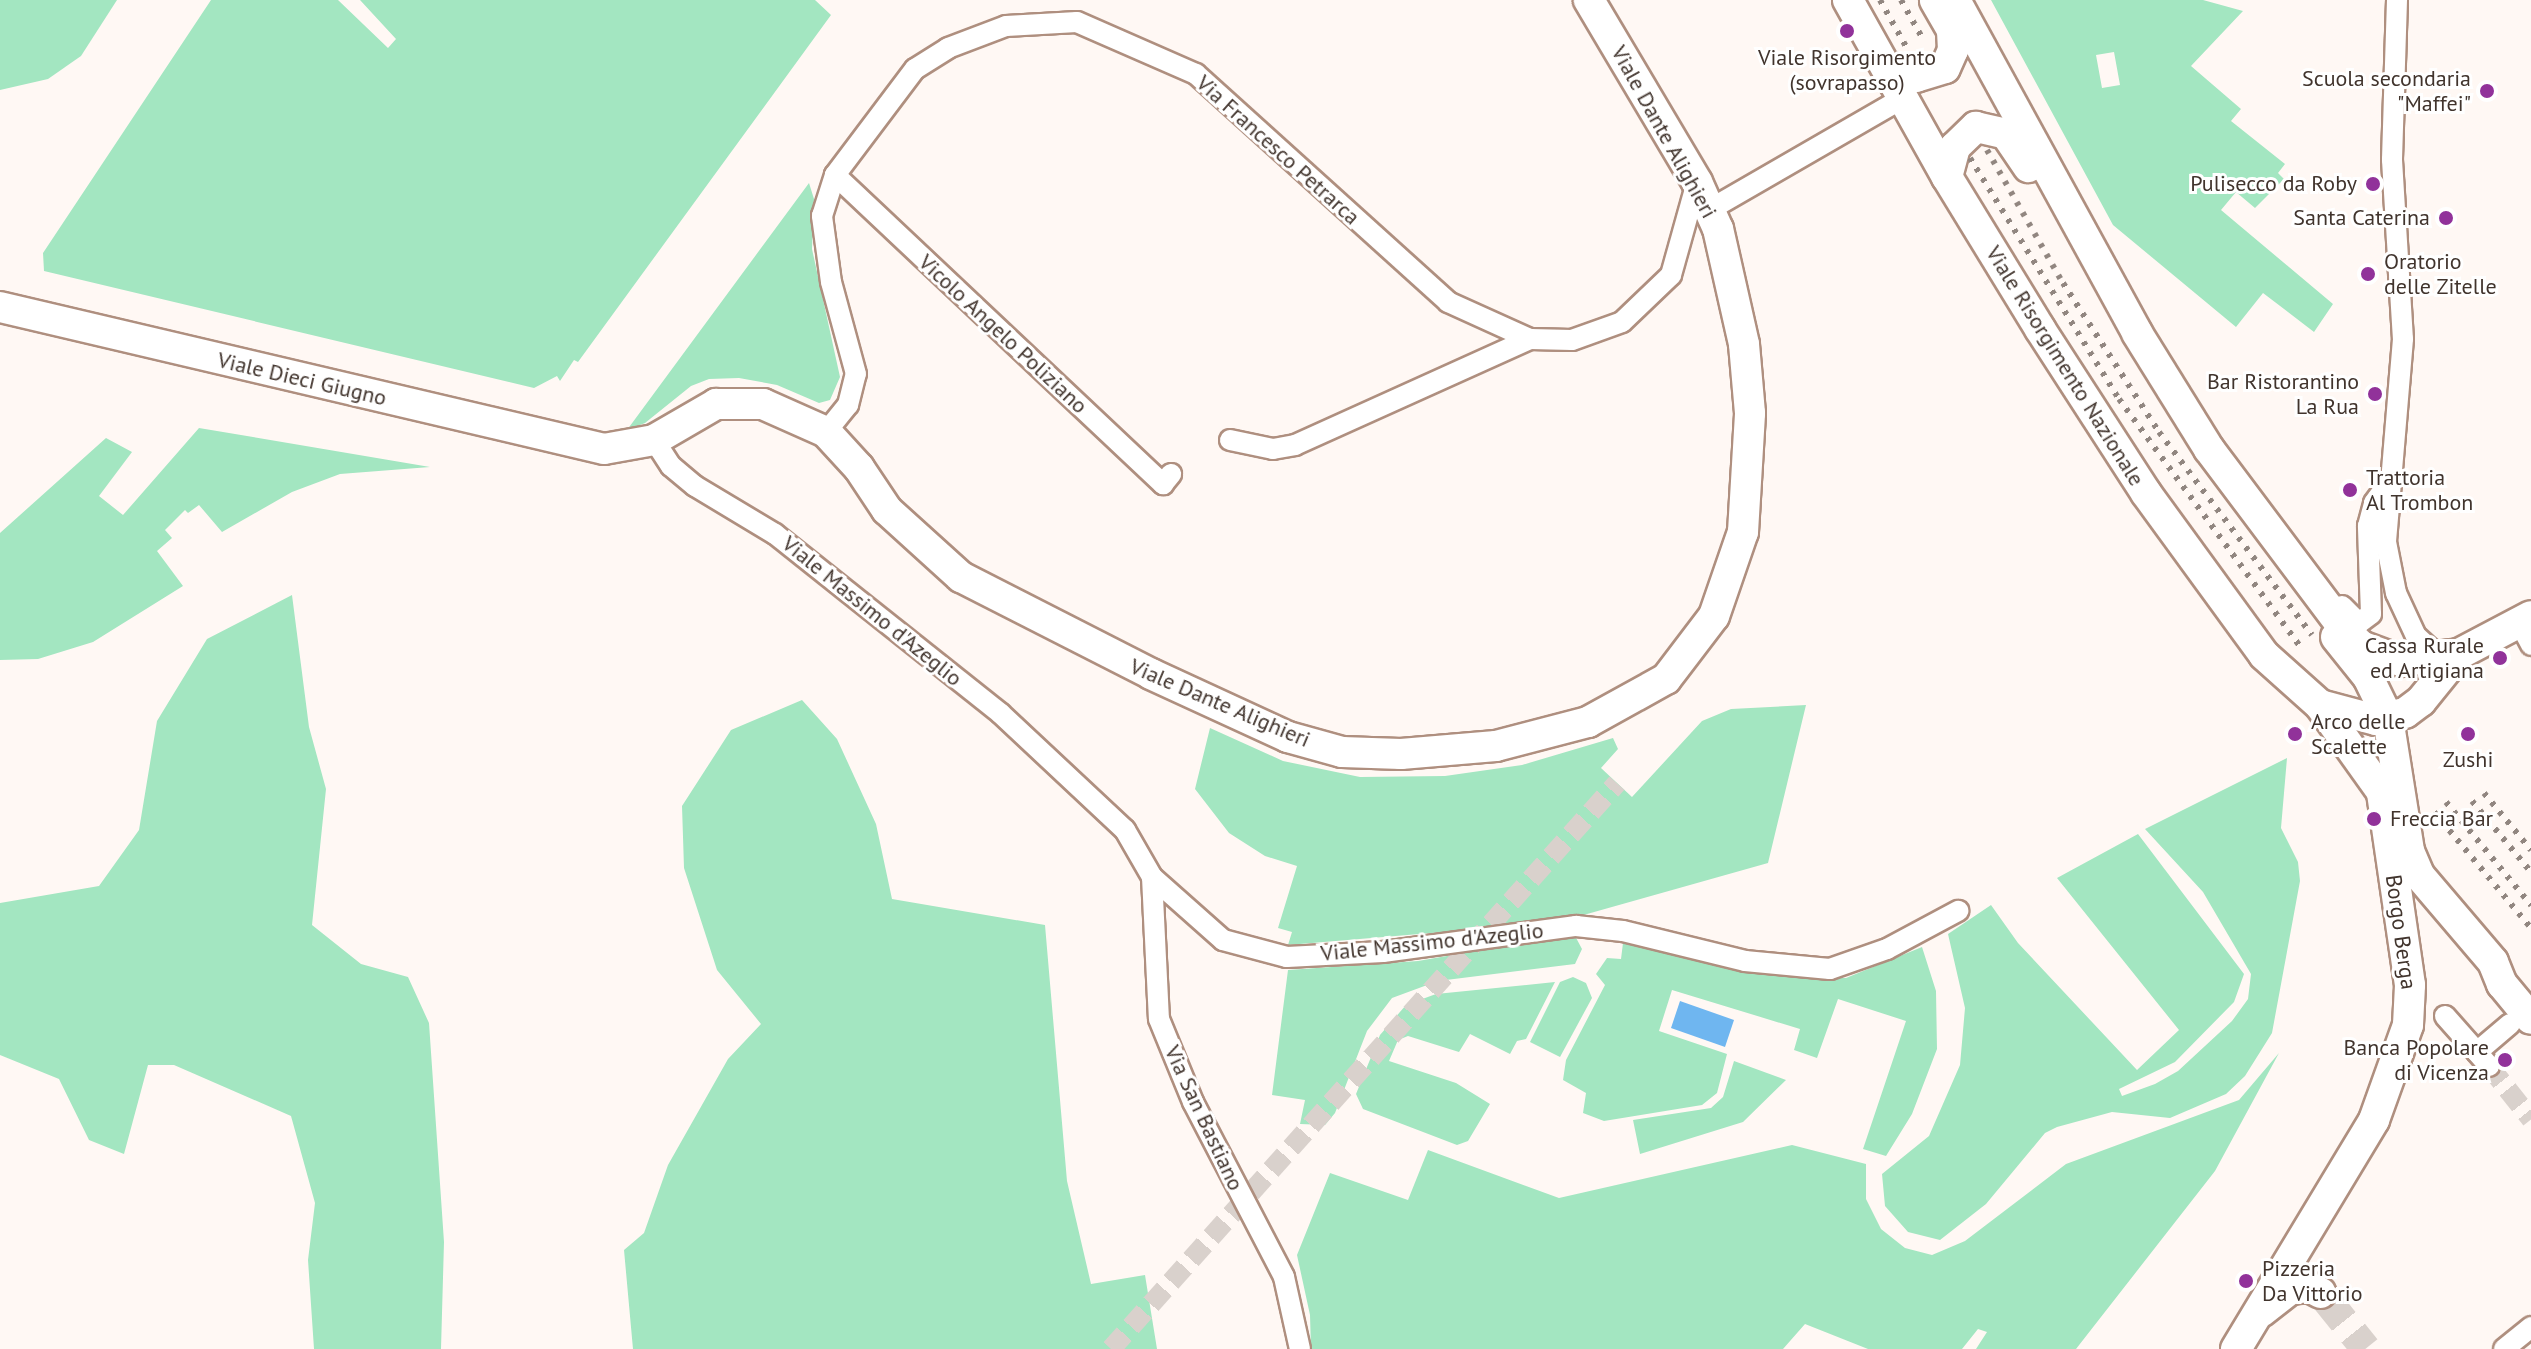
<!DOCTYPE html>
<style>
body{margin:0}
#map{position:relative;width:2531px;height:1349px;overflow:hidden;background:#fff8f4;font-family:"PT Sans",sans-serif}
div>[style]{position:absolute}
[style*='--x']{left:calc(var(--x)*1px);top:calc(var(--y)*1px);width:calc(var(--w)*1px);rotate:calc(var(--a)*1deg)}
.green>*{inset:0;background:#a3e6c1}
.water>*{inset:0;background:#6fb6f0}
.street-tunnel>*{height:20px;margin-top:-10px;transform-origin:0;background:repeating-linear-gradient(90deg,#d9d1cc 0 20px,transparent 0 30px)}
.secondary-tunnel>*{height:30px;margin-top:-15px;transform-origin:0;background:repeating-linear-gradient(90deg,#d9d1cc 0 30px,transparent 0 45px)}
.roads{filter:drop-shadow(2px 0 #af8f7f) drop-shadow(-2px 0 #af8f7f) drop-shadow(0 2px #af8f7f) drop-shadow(0 -2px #af8f7f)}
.street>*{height:20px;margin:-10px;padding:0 10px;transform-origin:10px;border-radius:10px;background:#fff}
.secondary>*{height:30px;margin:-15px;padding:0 15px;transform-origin:15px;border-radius:15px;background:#fff}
.rail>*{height:6px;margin-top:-3px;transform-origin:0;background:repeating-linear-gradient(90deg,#918680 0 4px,transparent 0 12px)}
.dots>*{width:22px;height:22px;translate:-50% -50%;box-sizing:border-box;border:4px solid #fff;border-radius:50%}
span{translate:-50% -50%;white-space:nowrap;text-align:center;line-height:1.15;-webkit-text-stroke:6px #fff;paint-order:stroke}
.poi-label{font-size:22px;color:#41342d}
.right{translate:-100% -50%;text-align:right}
.left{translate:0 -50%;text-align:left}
.street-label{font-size:22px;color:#41342d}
</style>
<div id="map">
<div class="green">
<div style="clip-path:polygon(0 0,117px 0,81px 56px,48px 79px,0 90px)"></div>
<div style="clip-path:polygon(211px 0,338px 0,388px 48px,396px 39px,360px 0,815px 0,831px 15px,578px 362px,574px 360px,560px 381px,557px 376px,534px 388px,44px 271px,43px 253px)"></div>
<div style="clip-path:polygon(evenodd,1991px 0,2203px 0,2243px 11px,2191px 66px,2241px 109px,2231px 121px,2285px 164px,2278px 173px,2284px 179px,2255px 208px,2236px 192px,2221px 210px,2333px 304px,2314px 332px,2263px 293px,2236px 327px,2113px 225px,1991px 0,2114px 52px,2120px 85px,2102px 88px,2096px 55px,2114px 52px)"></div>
<div style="clip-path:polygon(809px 183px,814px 199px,812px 249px,840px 377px,830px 400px,819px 403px,777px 385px,739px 378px,709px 379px,691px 386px,645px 423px,627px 430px)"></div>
<div style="clip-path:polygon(199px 428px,430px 467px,340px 474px,292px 492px,222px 532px,199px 505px,188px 513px,185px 510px,165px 530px,172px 538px,157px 551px,183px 586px,93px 642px,38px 659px,0 660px,0 533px,106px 438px,132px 452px,99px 496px,123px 515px)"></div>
<div style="clip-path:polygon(292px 595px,309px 727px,326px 789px,312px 925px,361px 964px,408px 977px,429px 1023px,444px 1242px,441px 1349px,314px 1349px,308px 1260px,315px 1203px,291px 1116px,174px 1065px,148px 1065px,124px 1154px,89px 1140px,59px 1079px,0 1055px,0 903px,99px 886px,139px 830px,157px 721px,207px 639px)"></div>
<div style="clip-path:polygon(802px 700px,837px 739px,876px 824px,892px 899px,1045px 925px,1067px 1181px,1091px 1284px,1145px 1275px,1157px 1349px,633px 1349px,624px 1250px,644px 1233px,668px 1165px,728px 1059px,761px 1024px,717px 970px,684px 868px,682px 806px,731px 730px)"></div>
<div style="clip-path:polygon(1806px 705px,1768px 863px,1580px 916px,1491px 928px,1288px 945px,1292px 932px,1278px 928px,1297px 866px,1265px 856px,1229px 833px,1195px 789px,1210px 728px,1283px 761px,1360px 777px,1445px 776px,1522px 765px,1613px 738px,1618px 749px,1601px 768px,1632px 797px,1702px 721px,1731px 709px)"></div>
<div style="clip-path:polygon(2287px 758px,2281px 828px,2298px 862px,2300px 881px,2272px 1033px,2245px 1076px,2226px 1094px,2170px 1118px,2112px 1112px,2057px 1127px,2045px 1133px,1986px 1204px,1940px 1240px,1908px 1232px,1885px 1206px,1882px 1174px,1929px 1136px,1960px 1065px,1965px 1008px,1948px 934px,1991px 905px,2018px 943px,2137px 1070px,2179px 1030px,2057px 878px,2138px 834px,2244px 974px,2234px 1002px,2175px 1062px,2119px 1089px,2122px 1096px,2155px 1084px,2178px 1071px,2232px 1021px,2248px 999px,2251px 974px,2203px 892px,2145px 829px)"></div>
<div style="clip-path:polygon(1574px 934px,1582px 949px,1575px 964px,1438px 981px,1392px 998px,1367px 1031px,1335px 1113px,1325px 1125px,1300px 1124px,1305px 1100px,1272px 1095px,1288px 970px,1418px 961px)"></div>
<div style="clip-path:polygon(1623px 943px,1807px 978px,1846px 978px,1922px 947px,1936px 991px,1937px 1049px,1912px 1114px,1886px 1156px,1863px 1149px,1906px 1021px,1838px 999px,1817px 1058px,1794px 1050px,1800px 1029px,1672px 990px,1659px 1031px,1727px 1054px,1717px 1093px,1702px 1105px,1604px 1121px,1583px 1113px,1586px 1093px,1563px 1080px,1566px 1060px,1605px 985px,1596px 974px,1607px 958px,1621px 959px)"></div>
<div style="clip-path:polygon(1573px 977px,1586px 983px,1592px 998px,1560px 1057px,1530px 1042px,1560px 982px)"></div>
<div style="clip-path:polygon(1555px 982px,1526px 1039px,1517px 1041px,1510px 1054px,1470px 1034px,1459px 1052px,1408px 1036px,1398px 1040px,1389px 1061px,1456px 1083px,1490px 1104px,1468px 1141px,1457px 1145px,1363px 1109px,1356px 1094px,1380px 1035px,1406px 1005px,1436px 994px)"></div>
<div style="clip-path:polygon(2279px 1053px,2215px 1171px,2076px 1349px,1976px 1349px,1987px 1332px,1978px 1329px,1962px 1349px,1868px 1349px,1805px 1324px,1783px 1349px,1311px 1349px,1310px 1315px,1297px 1255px,1330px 1173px,1408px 1200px,1428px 1150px,1559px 1198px,1792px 1145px,1866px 1164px,1866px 1199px,1881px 1229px,1905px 1248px,1932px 1255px,1965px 1241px,2066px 1164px,2239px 1100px)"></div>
<div style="clip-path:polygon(1734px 1061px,1786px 1080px,1743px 1122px,1640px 1154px,1633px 1120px,1711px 1108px,1723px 1097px)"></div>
</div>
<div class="water">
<div style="clip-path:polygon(1680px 1001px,1734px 1020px,1725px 1047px,1671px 1028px)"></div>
</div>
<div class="street-tunnel">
<div style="--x:2489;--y:1066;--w:68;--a:51.6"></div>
<div style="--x:1111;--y:1349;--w:759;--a:-48.2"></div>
</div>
<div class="secondary-tunnel">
<div style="--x:2325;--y:1298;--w:65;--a:51.2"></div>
</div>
<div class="roads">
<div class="street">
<div style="--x:2397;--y:0;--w:160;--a:91.8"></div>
<div style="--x:2392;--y:160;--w:179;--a:86.5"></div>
<div style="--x:2403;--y:339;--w:204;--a:94.8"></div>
<div style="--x:2386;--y:542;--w:52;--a:78.9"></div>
<div style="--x:2396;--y:593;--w:47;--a:65.1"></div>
<div style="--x:2416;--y:636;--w:30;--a:42"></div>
<div style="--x:835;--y:175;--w:451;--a:43.3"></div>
<div style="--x:1163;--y:484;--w:13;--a:-51"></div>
<div style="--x:1709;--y:210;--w:224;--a:-30"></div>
<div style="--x:826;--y:432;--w:35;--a:-51"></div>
<div style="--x:848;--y:405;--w:32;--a:-76"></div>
<div style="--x:856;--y:374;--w:95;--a:-105.2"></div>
<div style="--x:831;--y:282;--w:67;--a:-97.8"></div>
<div style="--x:822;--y:216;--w:43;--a:-72.4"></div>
<div style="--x:835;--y:175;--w:133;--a:-53"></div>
<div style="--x:915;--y:69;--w:39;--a:-32"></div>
<div style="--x:948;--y:48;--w:62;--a:-20.8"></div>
<div style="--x:1006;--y:26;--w:71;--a:-3.2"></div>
<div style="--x:1077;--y:22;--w:130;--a:23.6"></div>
<div style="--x:1196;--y:74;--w:340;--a:42.1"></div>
<div style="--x:1448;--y:302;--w:90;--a:24.3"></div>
<div style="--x:1530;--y:339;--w:42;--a:1.4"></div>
<div style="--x:1572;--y:340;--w:53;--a:-19.8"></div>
<div style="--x:1622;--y:322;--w:68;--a:-43.8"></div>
<div style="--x:1671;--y:275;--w:97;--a:-74.4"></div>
<div style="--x:654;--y:440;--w:31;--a:57"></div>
<div style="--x:671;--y:466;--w:31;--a:40"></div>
<div style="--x:695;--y:486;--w:93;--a:31"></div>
<div style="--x:775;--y:534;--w:288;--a:38.5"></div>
<div style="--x:1000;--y:713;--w:171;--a:43.1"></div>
<div style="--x:1125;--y:830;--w:54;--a:60.1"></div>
<div style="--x:1152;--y:877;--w:95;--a:41.6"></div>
<div style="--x:1223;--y:940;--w:66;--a:14.9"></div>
<div style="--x:1287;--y:957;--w:96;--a:-3"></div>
<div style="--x:1383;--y:952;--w:195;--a:-7.7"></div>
<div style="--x:1576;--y:926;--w:47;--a:6.1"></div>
<div style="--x:1623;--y:931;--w:126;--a:13.8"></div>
<div style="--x:1745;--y:961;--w:85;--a:5.4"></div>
<div style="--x:1830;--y:969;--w:60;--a:-19.3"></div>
<div style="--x:1887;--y:949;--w:81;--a:-28.2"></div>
<div style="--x:1230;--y:440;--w:44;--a:11.8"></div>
<div style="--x:1273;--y:449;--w:22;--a:-10"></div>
<div style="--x:1295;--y:445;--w:258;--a:-24.3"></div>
<div style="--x:2342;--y:606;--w:24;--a:45"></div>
<div style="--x:2359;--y:623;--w:15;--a:-37"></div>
<div style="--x:2371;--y:614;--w:88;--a:-92"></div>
<div style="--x:2368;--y:526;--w:24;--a:-75"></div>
<div style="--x:2374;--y:503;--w:24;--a:-54"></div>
<div style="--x:2519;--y:622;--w:26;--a:62"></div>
<div style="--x:1152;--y:877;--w:142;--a:87.2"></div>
<div style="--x:1159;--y:1019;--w:90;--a:67.7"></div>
<div style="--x:1193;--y:1102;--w:197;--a:62.5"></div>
<div style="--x:1284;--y:1277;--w:74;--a:77.5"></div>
<div style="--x:2445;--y:1016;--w:48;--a:48.4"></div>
<div style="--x:2489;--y:1066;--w:18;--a:-131"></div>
<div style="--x:2477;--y:1052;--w:43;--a:-40.3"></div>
<div style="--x:2504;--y:1349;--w:35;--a:-39"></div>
</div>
<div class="secondary">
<div style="--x:1848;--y:0;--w:203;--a:60.8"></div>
<div style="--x:1947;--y:177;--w:178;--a:58.5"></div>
<div style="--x:2040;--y:329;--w:195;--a:57.1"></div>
<div style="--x:2146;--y:493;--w:200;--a:53.9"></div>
<div style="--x:2264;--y:655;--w:75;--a:41.8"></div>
<div style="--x:2320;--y:705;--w:58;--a:15"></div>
<div style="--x:2376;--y:720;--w:30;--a:-14"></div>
<div style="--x:2405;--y:713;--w:20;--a:-37"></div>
<div style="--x:2421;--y:701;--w:60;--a:-51"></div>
<div style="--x:1955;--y:0;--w:379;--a:61.3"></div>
<div style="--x:2137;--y:333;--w:137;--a:58.2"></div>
<div style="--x:2209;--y:449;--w:225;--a:53.1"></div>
<div style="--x:2344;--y:629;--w:24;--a:45"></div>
<div style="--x:2361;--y:646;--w:43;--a:20.6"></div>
<div style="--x:2401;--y:661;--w:58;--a:-6.9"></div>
<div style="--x:2459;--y:654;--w:81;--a:-27.8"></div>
<div style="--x:1886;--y:66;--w:32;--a:20"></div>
<div style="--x:1916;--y:77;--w:30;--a:-17"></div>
<div style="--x:1945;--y:68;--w:20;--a:-66"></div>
<div style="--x:1953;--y:50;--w:20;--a:-93"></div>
<div style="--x:1952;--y:30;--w:34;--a:-120"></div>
<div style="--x:1947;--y:177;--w:31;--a:-75"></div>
<div style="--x:1955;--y:147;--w:29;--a:-44"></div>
<div style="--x:1976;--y:127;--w:31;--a:13"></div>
<div style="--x:2006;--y:134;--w:40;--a:56"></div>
<div style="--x:0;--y:307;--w:620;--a:13.23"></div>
<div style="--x:604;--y:449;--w:51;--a:-10.2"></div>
<div style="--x:654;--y:440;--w:72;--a:-30.1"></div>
<div style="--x:716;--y:404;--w:47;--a:0"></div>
<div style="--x:763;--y:404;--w:69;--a:24"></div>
<div style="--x:826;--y:432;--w:49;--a:47.5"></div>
<div style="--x:859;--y:468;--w:50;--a:56.3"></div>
<div style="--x:887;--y:510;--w:100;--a:42.2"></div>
<div style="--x:961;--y:577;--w:213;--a:27"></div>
<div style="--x:1151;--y:674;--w:151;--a:24.7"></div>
<div style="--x:1288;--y:737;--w:56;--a:15.5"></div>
<div style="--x:1342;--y:752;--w:59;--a:1.9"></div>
<div style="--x:1401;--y:754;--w:95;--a:-4.8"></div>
<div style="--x:1496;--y:746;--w:95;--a:-14.6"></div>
<div style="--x:1588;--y:722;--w:89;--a:-28.9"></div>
<div style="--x:1666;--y:679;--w:79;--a:-52.7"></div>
<div style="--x:1714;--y:616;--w:89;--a:-71"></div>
<div style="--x:1743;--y:532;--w:119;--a:-86.6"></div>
<div style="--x:1750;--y:413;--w:69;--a:-95"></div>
<div style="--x:1744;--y:344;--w:118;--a:-102.7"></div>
<div style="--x:1718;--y:229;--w:51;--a:-114.1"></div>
<div style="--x:1697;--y:182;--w:212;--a:-120.7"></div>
<div style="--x:2336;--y:637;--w:51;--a:51.3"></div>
<div style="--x:2368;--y:677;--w:46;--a:64"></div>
<div style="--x:2388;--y:718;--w:135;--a:81"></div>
<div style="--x:2409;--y:851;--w:26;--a:67"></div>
<div style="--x:2419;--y:875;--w:114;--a:49.6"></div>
<div style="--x:2493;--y:962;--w:24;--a:68"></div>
<div style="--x:2502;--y:984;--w:45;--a:50.4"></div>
<div style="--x:2261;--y:1312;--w:37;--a:-38"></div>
<div style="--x:2290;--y:1289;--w:19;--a:-6"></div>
<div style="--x:2309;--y:1287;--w:13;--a:27"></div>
<div style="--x:2236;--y:1349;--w:267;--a:-58.9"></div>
<div style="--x:2374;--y:1120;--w:101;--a:-70.3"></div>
<div style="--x:2408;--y:1025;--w:40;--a:-87.1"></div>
<div style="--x:2410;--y:985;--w:195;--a:-98.3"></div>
<div style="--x:2382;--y:792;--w:107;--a:-125.5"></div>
</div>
</div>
<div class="rail">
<div style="--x:1880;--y:0;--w:57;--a:60.8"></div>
<div style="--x:1901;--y:0;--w:47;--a:60.7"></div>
<div style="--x:1987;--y:150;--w:153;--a:60.3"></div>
<div style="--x:2063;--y:283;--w:177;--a:57.2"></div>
<div style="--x:2159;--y:432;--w:254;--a:53"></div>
<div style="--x:1970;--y:158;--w:283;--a:58.3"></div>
<div style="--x:2119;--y:399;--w:305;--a:53.8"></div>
<div style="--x:2484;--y:793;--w:74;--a:50.5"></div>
<div style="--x:2472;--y:801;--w:92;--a:50.3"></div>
<div style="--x:2446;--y:802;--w:134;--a:50.5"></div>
<div style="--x:2434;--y:812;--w:151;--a:50.1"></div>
</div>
<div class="dots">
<div style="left:1847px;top:31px;background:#91329a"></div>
<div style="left:2487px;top:91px;background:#91329a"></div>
<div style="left:2373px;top:184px;background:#91329a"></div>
<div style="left:2446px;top:218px;background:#91329a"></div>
<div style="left:2368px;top:274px;background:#91329a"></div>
<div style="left:2375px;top:394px;background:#91329a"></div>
<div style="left:2350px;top:490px;background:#91329a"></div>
<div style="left:2500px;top:658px;background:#91329a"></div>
<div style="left:2295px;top:734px;background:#91329a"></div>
<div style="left:2468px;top:734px;background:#91329a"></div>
<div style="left:2374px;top:819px;background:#91329a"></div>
<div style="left:2505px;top:1060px;background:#91329a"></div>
<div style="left:2246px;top:1281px;background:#91329a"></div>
</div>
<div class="poi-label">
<span style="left:1847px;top:70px">Viale Risorgimento<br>(sovrapasso)</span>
<span class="right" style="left:2471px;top:91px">Scuola secondaria<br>"Maffei"</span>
<span class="right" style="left:2357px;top:184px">Pulisecco da Roby</span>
<span class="right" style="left:2430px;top:218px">Santa Caterina</span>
<span class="left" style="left:2384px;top:274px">Oratorio<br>delle Zitelle</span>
<span class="right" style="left:2359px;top:394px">Bar Ristorantino<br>La Rua</span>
<span class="left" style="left:2366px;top:490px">Trattoria<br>Al Trombon</span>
<span class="right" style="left:2484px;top:658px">Cassa Rurale<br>ed Artigiana</span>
<span class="left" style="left:2311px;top:734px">Arco delle<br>Scalette</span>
<span style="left:2468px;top:760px">Zushi</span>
<span class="left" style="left:2390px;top:819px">Freccia Bar</span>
<span class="right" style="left:2489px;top:1060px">Banca Popolare<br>di Vicenza</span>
<span class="left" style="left:2262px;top:1281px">Pizzeria<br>Da Vittorio</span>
</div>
<div class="street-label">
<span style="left:1664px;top:132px;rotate:61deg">Viale Dante Alighieri</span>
<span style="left:1278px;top:150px;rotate:42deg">Via Francesco Petrarca</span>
<span style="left:1003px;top:334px;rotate:43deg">Vicolo Angelo Poliziano</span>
<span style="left:2065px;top:366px;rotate:58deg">Viale Risorgimento Nazionale</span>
<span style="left:302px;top:379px;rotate:13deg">Viale Dieci Giugno</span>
<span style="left:872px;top:611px;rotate:39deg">Viale Massimo d'Azeglio</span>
<span style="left:1220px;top:703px;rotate:23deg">Viale Dante Alighieri</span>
<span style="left:2401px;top:932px;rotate:82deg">Borgo Berga</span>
<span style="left:1432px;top:942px;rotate:-6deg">Viale Massimo d'Azeglio</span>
<span style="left:1204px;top:1118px;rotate:65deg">Via San Bastiano</span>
</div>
</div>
